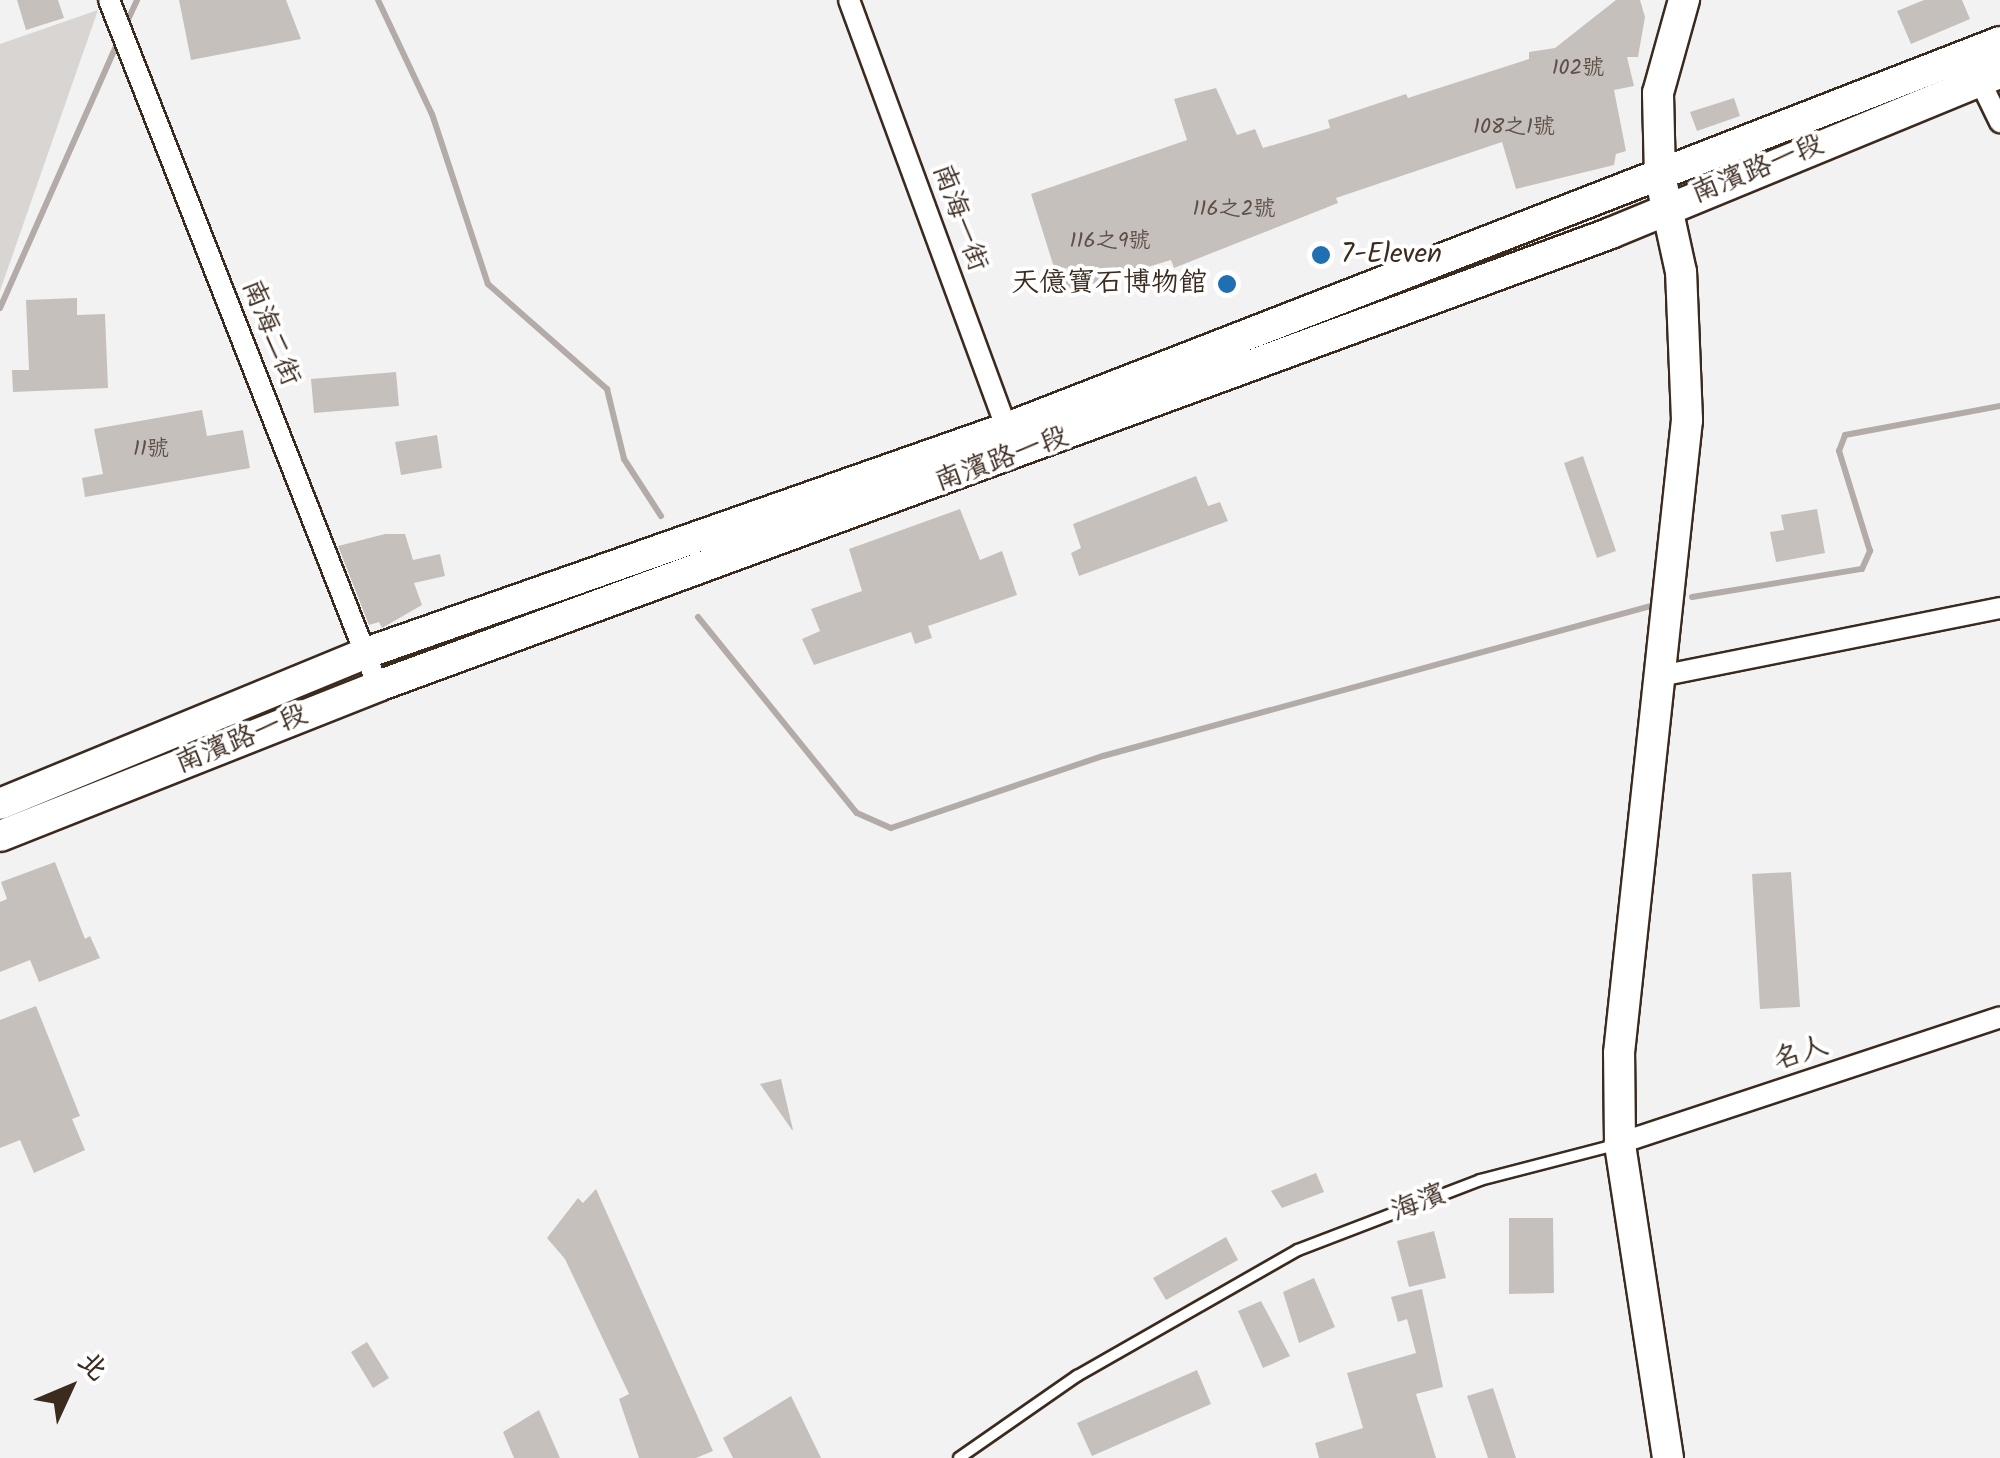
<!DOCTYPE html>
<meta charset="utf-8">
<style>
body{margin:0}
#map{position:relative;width:2000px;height:1458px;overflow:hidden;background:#f3f2f2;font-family:Kalam,"LXGW WenKai TC",sans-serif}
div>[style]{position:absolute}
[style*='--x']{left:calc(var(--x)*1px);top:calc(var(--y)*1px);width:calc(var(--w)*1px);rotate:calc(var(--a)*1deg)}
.green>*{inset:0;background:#d8d5d2}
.stream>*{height:6px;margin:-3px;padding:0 3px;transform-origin:3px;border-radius:3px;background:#b2aba7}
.building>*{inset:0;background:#c6c0bd}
.roads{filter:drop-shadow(2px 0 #3b2a1e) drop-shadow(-2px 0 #3b2a1e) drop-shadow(0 2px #3b2a1e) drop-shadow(0 -2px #3b2a1e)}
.lane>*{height:10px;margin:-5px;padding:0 5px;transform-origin:5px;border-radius:5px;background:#fff}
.street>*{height:20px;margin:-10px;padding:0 10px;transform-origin:10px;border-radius:10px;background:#fff}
.secondary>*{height:30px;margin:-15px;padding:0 15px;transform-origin:15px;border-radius:15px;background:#fff}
.dots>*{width:28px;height:28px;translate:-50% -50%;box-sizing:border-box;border:5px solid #fff;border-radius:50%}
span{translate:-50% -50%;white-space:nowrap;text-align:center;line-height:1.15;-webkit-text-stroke:8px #fff;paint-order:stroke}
.number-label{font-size:22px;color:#5e5046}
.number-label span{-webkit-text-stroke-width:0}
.street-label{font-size:28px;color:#3b2a1e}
.poi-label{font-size:28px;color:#3b2a1e}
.left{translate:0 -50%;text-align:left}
.right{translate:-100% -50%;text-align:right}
.north{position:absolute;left:20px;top:1338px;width:100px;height:100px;-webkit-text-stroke:8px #fff;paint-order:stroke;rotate:46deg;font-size:28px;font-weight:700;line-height:40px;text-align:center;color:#3b2a1e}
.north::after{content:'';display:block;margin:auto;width:35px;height:45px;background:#3b2a1e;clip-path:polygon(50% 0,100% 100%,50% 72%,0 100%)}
</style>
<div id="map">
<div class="green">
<div style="clip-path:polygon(98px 10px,0 291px,0 44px)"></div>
</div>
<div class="stream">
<div style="--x:378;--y:0;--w:126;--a:64.7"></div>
<div style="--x:432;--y:114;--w:179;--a:71.8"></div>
<div style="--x:488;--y:284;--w:159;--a:41.4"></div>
<div style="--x:607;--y:389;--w:72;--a:76.3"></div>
<div style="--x:624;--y:459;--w:68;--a:57"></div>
<div style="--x:125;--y:26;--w:29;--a:-65"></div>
<div style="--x:0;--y:308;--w:291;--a:-66.1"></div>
<div style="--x:1692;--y:597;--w:172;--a:-9.4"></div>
<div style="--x:1862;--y:569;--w:20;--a:-66"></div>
<div style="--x:1870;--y:551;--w:105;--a:-107.2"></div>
<div style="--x:1839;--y:451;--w:17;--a:-69"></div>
<div style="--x:1845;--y:435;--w:158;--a:-10.6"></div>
<div style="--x:698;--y:617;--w:252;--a:51"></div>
<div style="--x:857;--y:813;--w:37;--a:24"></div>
<div style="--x:891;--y:828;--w:224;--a:-18.8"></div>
<div style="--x:1103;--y:756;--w:575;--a:-15.32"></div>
</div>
<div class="building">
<div style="clip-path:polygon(17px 0,58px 0,64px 18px,26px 30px)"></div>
<div style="clip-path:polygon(179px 0,286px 0,301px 39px,191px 60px)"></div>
<div style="clip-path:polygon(1616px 0,1640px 0,1645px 17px,1638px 57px,1627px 57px,1634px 86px,1614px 90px,1626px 151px,1616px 154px,1614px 165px,1516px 189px,1502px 142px,1336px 198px,1338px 203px,1174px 268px,1171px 260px,1062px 293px,1031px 194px,1187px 140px,1174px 99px,1216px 88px,1237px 135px,1255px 129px,1263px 148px,1330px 128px,1328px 120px,1406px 94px,1408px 98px,1529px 59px,1529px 52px,1555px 48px)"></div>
<div style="clip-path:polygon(1924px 0,1962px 0,1970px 19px,1911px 44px,1897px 11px)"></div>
<div style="clip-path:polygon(1734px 98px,1740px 116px,1697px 131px,1690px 112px)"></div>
<div style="clip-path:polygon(77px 298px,77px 315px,105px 314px,108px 388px,13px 392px,12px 370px,29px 370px,26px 300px)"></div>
<div style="clip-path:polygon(396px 372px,399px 406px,314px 413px,311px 379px)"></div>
<div style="clip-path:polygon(202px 410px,207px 436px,243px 430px,250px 468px,85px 497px,82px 478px,103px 474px,94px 429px)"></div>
<div style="clip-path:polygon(437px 435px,442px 468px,401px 475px,395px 442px)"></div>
<div style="clip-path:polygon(1583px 456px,1616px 551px,1597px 558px,1564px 463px)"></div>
<div style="clip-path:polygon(1196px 476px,1208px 506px,1220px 502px,1228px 521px,1079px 576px,1071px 553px,1081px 548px,1073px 524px)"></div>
<div style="clip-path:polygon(960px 509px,980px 560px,1002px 551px,1017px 595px,928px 626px,932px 638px,915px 644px,911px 632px,814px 665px,802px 639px,820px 631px,811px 609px,862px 591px,849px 549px)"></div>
<div style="clip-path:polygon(1817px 509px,1825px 553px,1776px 562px,1770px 532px,1784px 530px,1781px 515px)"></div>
<div style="clip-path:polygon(385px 534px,405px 534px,413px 560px,440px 554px,445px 576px,414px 583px,422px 605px,382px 628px,379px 622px,369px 625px,338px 546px)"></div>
<div style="clip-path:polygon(55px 862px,85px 939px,90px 936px,100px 958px,39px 982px,30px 960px,0 972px,0 902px,7px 899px,1px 882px)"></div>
<div style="clip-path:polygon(1791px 872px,1800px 1007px,1760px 1009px,1752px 874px)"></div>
<div style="clip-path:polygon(36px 1006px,80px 1116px,72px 1119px,85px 1150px,34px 1173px,20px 1140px,0 1148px,0 1020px)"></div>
<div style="clip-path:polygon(781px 1079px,793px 1130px,792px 1130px,760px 1084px)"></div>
<div style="clip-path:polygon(1316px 1173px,1324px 1192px,1282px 1208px,1271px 1191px)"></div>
<div style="clip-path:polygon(596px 1189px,713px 1451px,696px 1458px,639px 1458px,619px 1399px,629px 1394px,565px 1259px,547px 1238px,578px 1198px,583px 1203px)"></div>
<div style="clip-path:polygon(1509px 1218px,1553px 1218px,1554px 1293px,1509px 1294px)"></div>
<div style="clip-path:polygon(1434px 1231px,1446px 1278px,1409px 1287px,1397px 1241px)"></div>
<div style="clip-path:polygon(1226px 1237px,1238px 1260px,1166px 1300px,1153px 1278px)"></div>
<div style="clip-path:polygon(1314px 1278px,1335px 1327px,1299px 1343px,1283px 1292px)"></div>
<div style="clip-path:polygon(1422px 1289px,1443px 1387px,1416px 1394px,1436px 1458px,1319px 1458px,1315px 1443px,1363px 1428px,1347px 1373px,1416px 1353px,1407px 1319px,1398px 1322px,1391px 1297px)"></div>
<div style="clip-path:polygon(1261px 1301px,1290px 1356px,1263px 1368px,1238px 1311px)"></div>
<div style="clip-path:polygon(367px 1342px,389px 1378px,373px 1388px,351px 1352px)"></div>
<div style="clip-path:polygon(1197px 1370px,1211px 1404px,1092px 1456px,1077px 1423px)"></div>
<div style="clip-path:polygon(1493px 1388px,1516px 1458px,1488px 1458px,1467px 1396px)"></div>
<div style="clip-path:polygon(791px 1396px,821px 1458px,733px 1458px,723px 1438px)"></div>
<div style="clip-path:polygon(539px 1410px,560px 1458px,514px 1458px,503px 1432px)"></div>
</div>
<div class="roads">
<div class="lane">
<div style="--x:959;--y:1458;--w:144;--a:-34.8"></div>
<div style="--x:1077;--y:1376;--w:254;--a:-29.7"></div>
<div style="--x:1298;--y:1250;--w:195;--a:-21"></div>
<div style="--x:1480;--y:1180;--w:144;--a:-14.5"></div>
</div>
<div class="street">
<div style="--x:109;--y:0;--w:737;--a:68.59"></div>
<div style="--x:849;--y:0;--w:469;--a:69.8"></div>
<div style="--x:1980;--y:81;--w:46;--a:64"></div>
<div style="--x:1665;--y:675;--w:342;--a:-11.3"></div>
<div style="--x:1620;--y:1143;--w:400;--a:-18.3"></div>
</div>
<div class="secondary">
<div style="--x:0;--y:804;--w:396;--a:-22.4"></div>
<div style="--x:366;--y:653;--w:679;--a:-19.34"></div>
<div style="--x:1007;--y:428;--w:1065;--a:-21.24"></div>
<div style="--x:0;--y:836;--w:407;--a:-21.6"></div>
<div style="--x:378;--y:686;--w:1314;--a:-20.17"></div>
<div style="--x:1611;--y:233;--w:421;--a:-22.4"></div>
<div style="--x:1668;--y:1458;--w:319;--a:-98.7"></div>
<div style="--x:1620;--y:1143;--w:90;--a:-90.6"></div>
<div style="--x:1619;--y:1053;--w:637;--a:-83.87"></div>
<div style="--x:1687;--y:420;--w:148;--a:-92.3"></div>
<div style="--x:1681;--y:272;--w:98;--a:-102.3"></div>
<div style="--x:1660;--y:176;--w:83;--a:-91.4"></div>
<div style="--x:1658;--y:93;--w:97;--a:-74.4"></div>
</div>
</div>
<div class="dots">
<div style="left:1321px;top:255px;background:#1f6fb2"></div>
<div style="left:1227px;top:284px;background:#1f6fb2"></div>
</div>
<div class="number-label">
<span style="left:1578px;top:69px">102號</span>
<span style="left:1514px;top:128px">108之1號</span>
<span style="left:1234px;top:210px">116之2號</span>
<span style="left:1110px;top:242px">116之9號</span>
<span style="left:151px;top:450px">11號</span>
</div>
<div class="street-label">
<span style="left:1758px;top:170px;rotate:-22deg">南濱路一段</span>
<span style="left:959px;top:218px;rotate:70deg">南海一街</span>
<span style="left:270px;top:333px;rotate:68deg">南海二街</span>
<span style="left:1002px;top:460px;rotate:-20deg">南濱路一段</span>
<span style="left:242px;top:740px;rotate:-22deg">南濱路一段</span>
<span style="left:1801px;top:1054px;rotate:-18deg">名人</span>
<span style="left:1419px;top:1204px;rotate:-21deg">海濱</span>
</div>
<div class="poi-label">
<span class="left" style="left:1341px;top:255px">7-Eleven</span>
<span class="right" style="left:1207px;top:284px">天億寶石博物館</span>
</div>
<div class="north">北</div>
</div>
